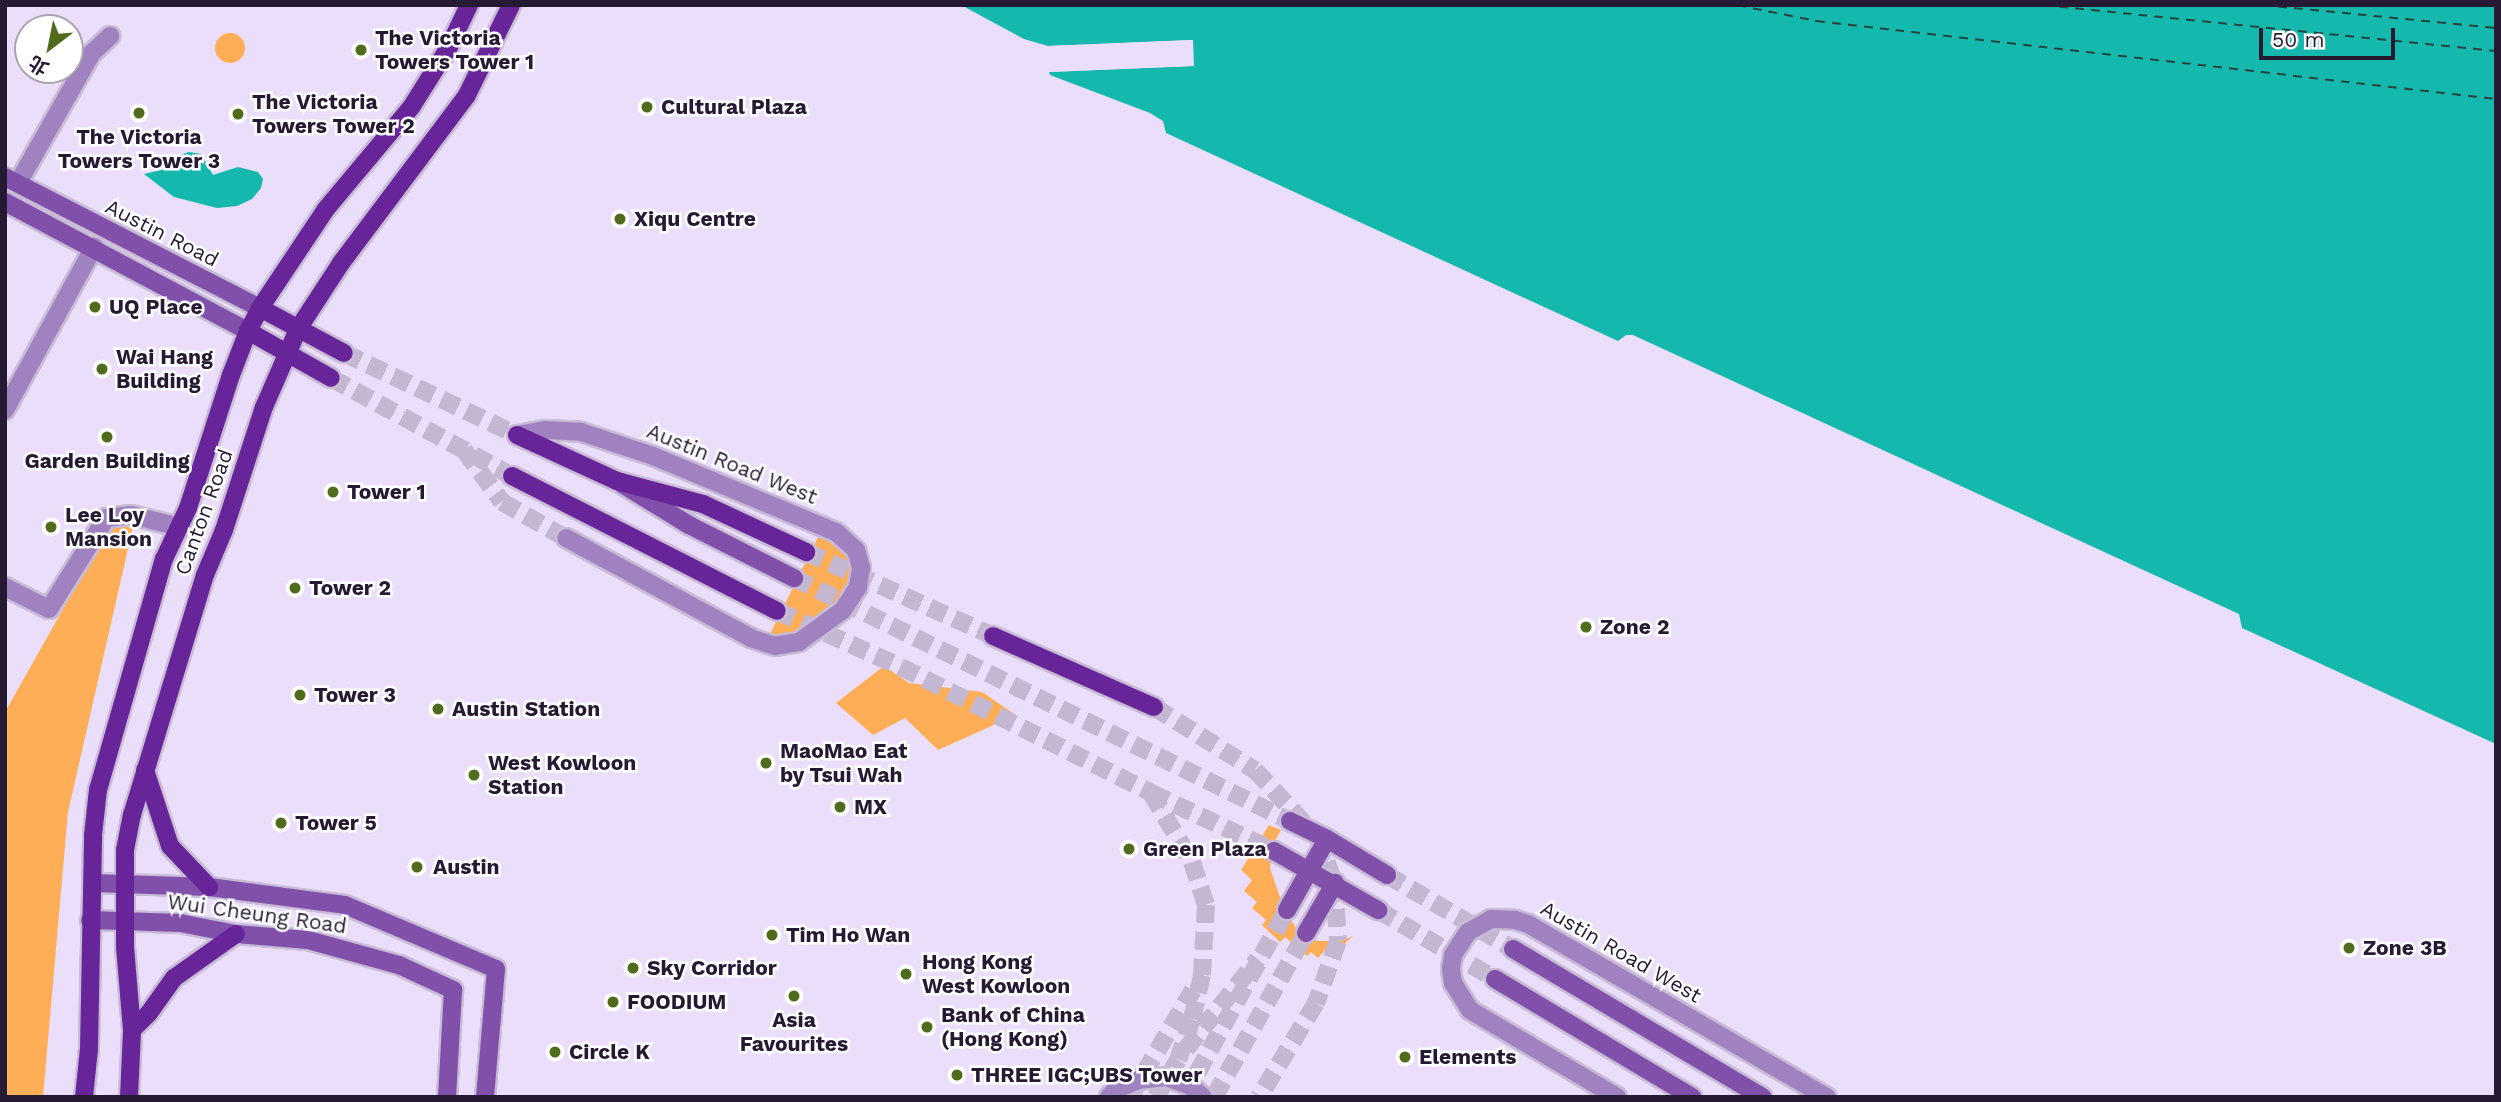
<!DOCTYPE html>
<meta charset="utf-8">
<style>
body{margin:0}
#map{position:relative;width:2501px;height:1102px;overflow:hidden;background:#ebdefa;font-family:"Work Sans","Noto Sans TC",sans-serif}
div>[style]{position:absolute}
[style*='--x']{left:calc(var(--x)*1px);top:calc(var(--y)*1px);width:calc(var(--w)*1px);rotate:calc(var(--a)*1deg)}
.green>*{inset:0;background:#feae56}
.round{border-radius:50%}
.water>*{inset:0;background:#14b8ac}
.pier>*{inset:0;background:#ebdefa}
.ferry>*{height:2px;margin-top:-1px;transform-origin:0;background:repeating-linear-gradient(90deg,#25433f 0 9px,transparent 0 16px)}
.tertiary-tunnel>*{height:18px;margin-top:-9px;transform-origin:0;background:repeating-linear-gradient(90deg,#c4b7d2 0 18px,transparent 0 27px)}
.secondary-tunnel>*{height:18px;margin-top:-9px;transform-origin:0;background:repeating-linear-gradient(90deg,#c4b7d2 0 18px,transparent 0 27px)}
.primary-tunnel>*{height:18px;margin-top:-9px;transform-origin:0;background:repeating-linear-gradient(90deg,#c4b7d2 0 18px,transparent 0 27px)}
.roads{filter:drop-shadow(2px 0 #c8bbd6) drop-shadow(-2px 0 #c8bbd6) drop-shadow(0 2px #c8bbd6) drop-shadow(0 -2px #c8bbd6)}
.minor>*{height:18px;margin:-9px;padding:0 9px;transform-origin:9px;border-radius:9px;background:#a182c0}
.tertiary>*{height:18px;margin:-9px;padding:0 9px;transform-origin:9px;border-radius:9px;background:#a182c0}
.secondary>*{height:18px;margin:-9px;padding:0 9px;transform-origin:9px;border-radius:9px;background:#8050ab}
.primary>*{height:18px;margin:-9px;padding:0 9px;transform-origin:9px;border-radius:9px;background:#68259a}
.dots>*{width:19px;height:19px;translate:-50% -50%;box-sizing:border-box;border:4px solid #fff;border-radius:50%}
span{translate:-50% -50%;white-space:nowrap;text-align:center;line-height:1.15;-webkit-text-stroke:5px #fff;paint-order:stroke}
.poi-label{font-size:21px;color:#261933;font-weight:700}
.left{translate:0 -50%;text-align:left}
.street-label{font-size:21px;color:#261933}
.frame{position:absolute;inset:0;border:7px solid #261933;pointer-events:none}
.north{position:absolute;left:14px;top:14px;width:70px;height:70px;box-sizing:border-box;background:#fff;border:2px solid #a8a3ad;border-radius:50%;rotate:212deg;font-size:19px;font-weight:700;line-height:28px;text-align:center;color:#261933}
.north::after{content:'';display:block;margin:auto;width:24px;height:32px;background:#516b1d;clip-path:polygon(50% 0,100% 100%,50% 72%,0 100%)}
.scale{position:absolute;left:2259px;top:28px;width:136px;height:32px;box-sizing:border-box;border:4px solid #261933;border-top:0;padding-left:9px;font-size:21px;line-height:24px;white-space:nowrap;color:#261933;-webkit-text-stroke:5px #fff;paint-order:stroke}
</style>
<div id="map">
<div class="green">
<div class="round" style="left:215px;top:33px;width:30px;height:30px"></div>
<div style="clip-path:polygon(111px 524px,133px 527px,68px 812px,43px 1097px,5px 1097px,5px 712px)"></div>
<div style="clip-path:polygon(822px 529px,842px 544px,848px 555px,850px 579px,845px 593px,801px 631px,791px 635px,770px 634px)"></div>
<div style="clip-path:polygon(884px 666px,909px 683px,982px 692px,1016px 715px,938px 750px,905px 718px,873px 735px,836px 703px)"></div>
<div style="clip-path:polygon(1269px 825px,1281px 830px,1273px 844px,1270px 868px,1284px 909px,1296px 928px,1317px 941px,1341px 941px,1353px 936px,1335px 953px,1328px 947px,1318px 958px,1311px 952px,1307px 956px,1285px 937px,1280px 942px,1262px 925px,1266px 920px,1252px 908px,1257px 902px,1244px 891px,1252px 880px,1241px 870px)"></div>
</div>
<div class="water">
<div style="clip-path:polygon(961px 5px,2496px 5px,2496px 744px,2242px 628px,2239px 614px,1633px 335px,1626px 335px,1618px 341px,1166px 133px,1163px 121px,1150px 113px,1050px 75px,1049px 72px,1193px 66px,1192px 40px,1048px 46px,1024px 39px)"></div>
<div style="clip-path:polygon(189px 152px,201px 154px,213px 175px,238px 167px,258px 172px,263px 179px,261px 188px,252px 199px,237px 206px,217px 208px,174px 197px,144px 174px,170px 168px,180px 155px)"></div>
</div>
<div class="pier">
<div style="clip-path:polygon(1193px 40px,1194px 66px,1049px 72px,1049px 69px,1190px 63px,1189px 44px,1048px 50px,1048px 46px)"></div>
</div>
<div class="ferry">
<div style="--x:1737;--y:5;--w:81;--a:11.4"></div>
<div style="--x:1816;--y:21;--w:684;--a:6.54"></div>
<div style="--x:2043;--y:5;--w:455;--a:5.8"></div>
<div style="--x:2262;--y:5;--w:235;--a:5.6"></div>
</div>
<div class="tertiary-tunnel">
<div style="--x:464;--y:450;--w:64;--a:53.8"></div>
<div style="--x:502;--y:502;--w:73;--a:29.4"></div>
</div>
<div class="secondary-tunnel">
<div style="--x:794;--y:578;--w:552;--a:26.1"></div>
<div style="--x:1151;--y:793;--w:136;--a:25.2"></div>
<div style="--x:1387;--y:875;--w:146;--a:30.4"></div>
<div style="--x:1378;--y:910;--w:136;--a:30.5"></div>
<div style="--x:1184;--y:1097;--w:213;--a:-61.2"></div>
<div style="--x:1214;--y:1097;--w:188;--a:-60.7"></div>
</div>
<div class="primary-tunnel">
<div style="--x:344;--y:353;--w:191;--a:25.4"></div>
<div style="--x:331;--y:378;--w:206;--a:28.4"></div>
<div style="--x:806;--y:552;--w:205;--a:24.2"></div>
<div style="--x:777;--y:611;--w:136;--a:24.3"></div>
<div style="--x:901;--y:667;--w:280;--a:26.7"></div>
<div style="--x:1151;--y:793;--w:80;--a:59.3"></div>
<div style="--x:1192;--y:862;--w:45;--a:72"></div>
<div style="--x:1206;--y:905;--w:70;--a:93.3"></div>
<div style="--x:1202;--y:975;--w:45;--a:102.8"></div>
<div style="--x:1192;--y:1019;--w:43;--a:108.9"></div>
<div style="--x:1178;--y:1060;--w:43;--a:120.7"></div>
<div style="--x:1154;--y:707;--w:119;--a:32"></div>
<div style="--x:1255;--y:770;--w:91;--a:47.2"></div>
<div style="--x:1317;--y:837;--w:48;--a:69.3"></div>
<div style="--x:1334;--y:882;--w:59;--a:86.1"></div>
<div style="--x:1338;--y:941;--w:66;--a:109.5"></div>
<div style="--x:1316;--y:1003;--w:110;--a:121.2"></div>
<div style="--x:1186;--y:1049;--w:115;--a:-51.3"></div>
<div style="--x:1130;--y:1097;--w:124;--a:-59.5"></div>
</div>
<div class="roads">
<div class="minor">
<div style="--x:18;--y:183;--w:150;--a:-60.4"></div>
<div style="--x:92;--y:53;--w:25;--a:-43"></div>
<div style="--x:5;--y:410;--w:186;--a:-61.4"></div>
<div style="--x:5;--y:587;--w:49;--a:26.6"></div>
<div style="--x:49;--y:609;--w:107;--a:-57.9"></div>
<div style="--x:106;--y:518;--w:25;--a:-7"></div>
<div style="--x:131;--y:515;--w:49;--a:14"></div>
<div style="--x:1109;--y:1097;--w:9;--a:-49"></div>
<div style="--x:1115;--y:1090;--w:25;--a:-23"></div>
<div style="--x:1138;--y:1080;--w:28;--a:-6"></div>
<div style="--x:1166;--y:1077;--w:27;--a:20"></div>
<div style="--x:1191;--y:1086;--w:16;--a:43"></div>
<div style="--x:1617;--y:1097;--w:171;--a:-149.4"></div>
<div style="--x:1470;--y:1010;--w:32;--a:-122"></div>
<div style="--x:1453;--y:983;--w:15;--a:-98"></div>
<div style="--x:1451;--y:968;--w:13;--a:-81"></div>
<div style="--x:1453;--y:955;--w:27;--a:-57"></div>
<div style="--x:1468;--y:932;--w:26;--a:-29"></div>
<div style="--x:1491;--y:919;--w:24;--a:2"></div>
<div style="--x:1515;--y:920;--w:14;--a:17"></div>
<div style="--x:1528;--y:924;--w:345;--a:30.1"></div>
</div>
<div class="tertiary">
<div style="--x:517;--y:435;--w:29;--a:-10"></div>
<div style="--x:546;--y:430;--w:35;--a:3"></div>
<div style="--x:581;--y:432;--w:76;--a:18.4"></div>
<div style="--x:653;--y:456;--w:198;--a:22.6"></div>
<div style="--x:836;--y:532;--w:27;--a:42"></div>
<div style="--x:856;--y:550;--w:19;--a:74"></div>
<div style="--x:861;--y:568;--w:19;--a:99"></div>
<div style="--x:858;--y:587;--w:27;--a:123"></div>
<div style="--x:843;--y:610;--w:54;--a:144"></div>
<div style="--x:799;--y:642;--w:24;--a:171"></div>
<div style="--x:775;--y:646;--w:25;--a:-162"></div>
<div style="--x:751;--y:638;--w:210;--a:-151.6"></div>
</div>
<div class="secondary">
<div style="--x:5;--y:177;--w:287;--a:27.2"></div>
<div style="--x:5;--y:202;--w:275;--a:28"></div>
<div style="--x:622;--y:484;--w:79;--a:31.5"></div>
<div style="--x:689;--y:525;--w:118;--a:26.8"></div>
<div style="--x:1290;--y:821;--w:41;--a:25.9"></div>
<div style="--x:1327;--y:839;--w:70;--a:31"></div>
<div style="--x:1274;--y:851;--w:120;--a:29.6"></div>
<div style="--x:93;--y:883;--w:116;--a:2"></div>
<div style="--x:209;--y:887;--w:137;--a:7.5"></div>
<div style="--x:345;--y:905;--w:164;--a:23"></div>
<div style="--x:496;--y:969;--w:128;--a:94.9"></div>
<div style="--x:1287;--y:910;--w:81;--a:-60.6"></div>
<div style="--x:90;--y:920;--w:90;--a:1.9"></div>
<div style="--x:180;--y:923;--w:57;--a:11.1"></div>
<div style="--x:236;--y:934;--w:72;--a:4.8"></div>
<div style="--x:308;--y:940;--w:94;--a:15.4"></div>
<div style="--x:399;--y:965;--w:60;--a:24.8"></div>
<div style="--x:453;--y:990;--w:107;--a:93.2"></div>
<div style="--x:1306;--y:933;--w:58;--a:-59.9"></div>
<div style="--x:1513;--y:949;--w:290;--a:30.7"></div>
<div style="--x:1495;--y:979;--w:230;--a:30.9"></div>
</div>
<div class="primary">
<div style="--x:260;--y:308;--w:95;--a:28.2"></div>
<div style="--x:248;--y:331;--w:95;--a:29.5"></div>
<div style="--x:517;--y:435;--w:110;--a:24.7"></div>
<div style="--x:617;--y:481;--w:89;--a:15"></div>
<div style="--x:703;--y:504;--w:114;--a:25"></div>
<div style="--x:512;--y:476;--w:297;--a:27"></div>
<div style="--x:993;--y:636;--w:176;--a:23.8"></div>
<div style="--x:145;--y:770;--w:80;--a:71.8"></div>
<div style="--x:170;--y:846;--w:57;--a:46.4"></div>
<div style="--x:132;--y:1030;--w:24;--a:-45"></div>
<div style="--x:149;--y:1013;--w:43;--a:-54.5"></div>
<div style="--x:174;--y:978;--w:76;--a:-35.4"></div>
<div style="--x:84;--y:1097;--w:48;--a:-84.1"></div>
<div style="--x:89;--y:1049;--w:214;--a:-88.9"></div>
<div style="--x:93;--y:835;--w:45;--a:-83.7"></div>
<div style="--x:98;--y:790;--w:240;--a:-74.1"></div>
<div style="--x:164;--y:559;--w:56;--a:-64.8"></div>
<div style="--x:188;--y:508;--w:140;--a:-72.1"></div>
<div style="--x:231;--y:375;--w:47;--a:-68.9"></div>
<div style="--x:248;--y:331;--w:26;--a:-62"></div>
<div style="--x:260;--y:308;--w:119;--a:-56.3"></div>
<div style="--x:326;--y:209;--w:134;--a:-50.1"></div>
<div style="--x:412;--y:106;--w:70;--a:-57.9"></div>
<div style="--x:449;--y:47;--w:47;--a:-64.5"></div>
<div style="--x:129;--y:1097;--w:67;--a:-87.4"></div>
<div style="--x:132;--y:1030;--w:83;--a:-94.8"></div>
<div style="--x:125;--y:947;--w:97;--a:-90"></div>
<div style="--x:125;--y:850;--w:36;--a:-79"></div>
<div style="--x:132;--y:815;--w:251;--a:-73.1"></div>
<div style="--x:205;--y:575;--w:49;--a:-67.1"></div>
<div style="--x:224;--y:530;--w:129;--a:-72"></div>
<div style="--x:264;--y:407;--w:85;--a:-66.4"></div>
<div style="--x:298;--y:329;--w:79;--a:-56.9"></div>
<div style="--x:341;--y:263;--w:210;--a:-53.1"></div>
<div style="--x:467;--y:95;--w:100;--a:-63.9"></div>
</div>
</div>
<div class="dots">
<div style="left:361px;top:50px;background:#516b1d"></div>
<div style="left:647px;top:107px;background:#516b1d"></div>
<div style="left:139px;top:113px;background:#516b1d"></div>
<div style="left:238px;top:114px;background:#516b1d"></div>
<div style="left:620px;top:219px;background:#516b1d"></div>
<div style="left:95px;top:307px;background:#516b1d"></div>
<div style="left:102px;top:369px;background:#516b1d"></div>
<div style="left:107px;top:437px;background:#516b1d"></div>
<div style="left:333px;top:492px;background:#516b1d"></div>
<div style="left:51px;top:527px;background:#516b1d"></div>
<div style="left:295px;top:588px;background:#516b1d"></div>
<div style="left:1586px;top:627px;background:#516b1d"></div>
<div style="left:300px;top:695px;background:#516b1d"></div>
<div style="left:438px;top:709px;background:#516b1d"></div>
<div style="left:766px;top:763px;background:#516b1d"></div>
<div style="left:474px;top:775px;background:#516b1d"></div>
<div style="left:840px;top:807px;background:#516b1d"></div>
<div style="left:281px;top:823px;background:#516b1d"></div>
<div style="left:1129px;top:849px;background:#516b1d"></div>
<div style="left:417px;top:867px;background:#516b1d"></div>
<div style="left:772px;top:935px;background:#516b1d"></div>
<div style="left:2349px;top:948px;background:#516b1d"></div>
<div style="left:633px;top:968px;background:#516b1d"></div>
<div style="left:906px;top:974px;background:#516b1d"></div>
<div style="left:794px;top:996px;background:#516b1d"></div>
<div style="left:613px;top:1002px;background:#516b1d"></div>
<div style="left:927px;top:1027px;background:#516b1d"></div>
<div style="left:555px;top:1052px;background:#516b1d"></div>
<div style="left:1405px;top:1057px;background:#516b1d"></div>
<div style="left:957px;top:1075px;background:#516b1d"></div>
</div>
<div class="poi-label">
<span class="left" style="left:375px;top:50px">The Victoria<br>Towers Tower 1</span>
<span class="left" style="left:252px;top:114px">The Victoria<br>Towers Tower 2</span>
<span class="left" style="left:661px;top:107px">Cultural Plaza</span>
<span style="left:139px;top:149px">The Victoria<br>Towers Tower 3</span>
<span class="left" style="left:634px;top:219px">Xiqu Centre</span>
<span class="left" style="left:109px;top:307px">UQ Place</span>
<span class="left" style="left:116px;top:369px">Wai Hang<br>Building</span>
<span style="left:107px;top:461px">Garden Building</span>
<span class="left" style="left:347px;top:492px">Tower 1</span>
<span class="left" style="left:65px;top:527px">Lee Loy<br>Mansion</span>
<span class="left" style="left:309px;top:588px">Tower 2</span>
<span class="left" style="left:1600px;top:627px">Zone 2</span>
<span class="left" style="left:314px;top:695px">Tower 3</span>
<span class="left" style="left:452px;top:709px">Austin Station</span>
<span class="left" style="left:780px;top:763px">MaoMao Eat<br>by Tsui Wah</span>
<span class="left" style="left:488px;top:775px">West Kowloon<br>Station</span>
<span class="left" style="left:854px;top:807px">MX</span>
<span class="left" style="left:295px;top:823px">Tower 5</span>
<span class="left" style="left:1143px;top:849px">Green Plaza</span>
<span class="left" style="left:433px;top:867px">Austin</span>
<span class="left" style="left:786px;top:935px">Tim Ho Wan</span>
<span class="left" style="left:2363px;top:948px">Zone 3B</span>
<span class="left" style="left:922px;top:974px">Hong Kong<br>West Kowloon</span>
<span class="left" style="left:647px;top:968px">Sky Corridor</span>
<span class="left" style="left:627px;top:1002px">FOODIUM</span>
<span class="left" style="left:941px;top:1027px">Bank of China<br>(Hong Kong)</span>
<span style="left:794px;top:1032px">Asia<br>Favourites</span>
<span class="left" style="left:569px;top:1052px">Circle K</span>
<span class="left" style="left:1419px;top:1057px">Elements</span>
<span class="left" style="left:971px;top:1075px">THREE IGC;UBS Tower</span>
</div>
<div class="street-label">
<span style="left:162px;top:233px;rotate:27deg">Austin Road</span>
<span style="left:732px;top:464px;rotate:22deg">Austin Road West</span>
<span style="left:204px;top:512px;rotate:-70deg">Canton Road</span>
<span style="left:257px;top:914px;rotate:8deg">Wui Cheung Road</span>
<span style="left:1621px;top:952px;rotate:30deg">Austin Road West</span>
</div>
<div class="frame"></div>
<div class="north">北</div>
<div class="scale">50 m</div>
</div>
